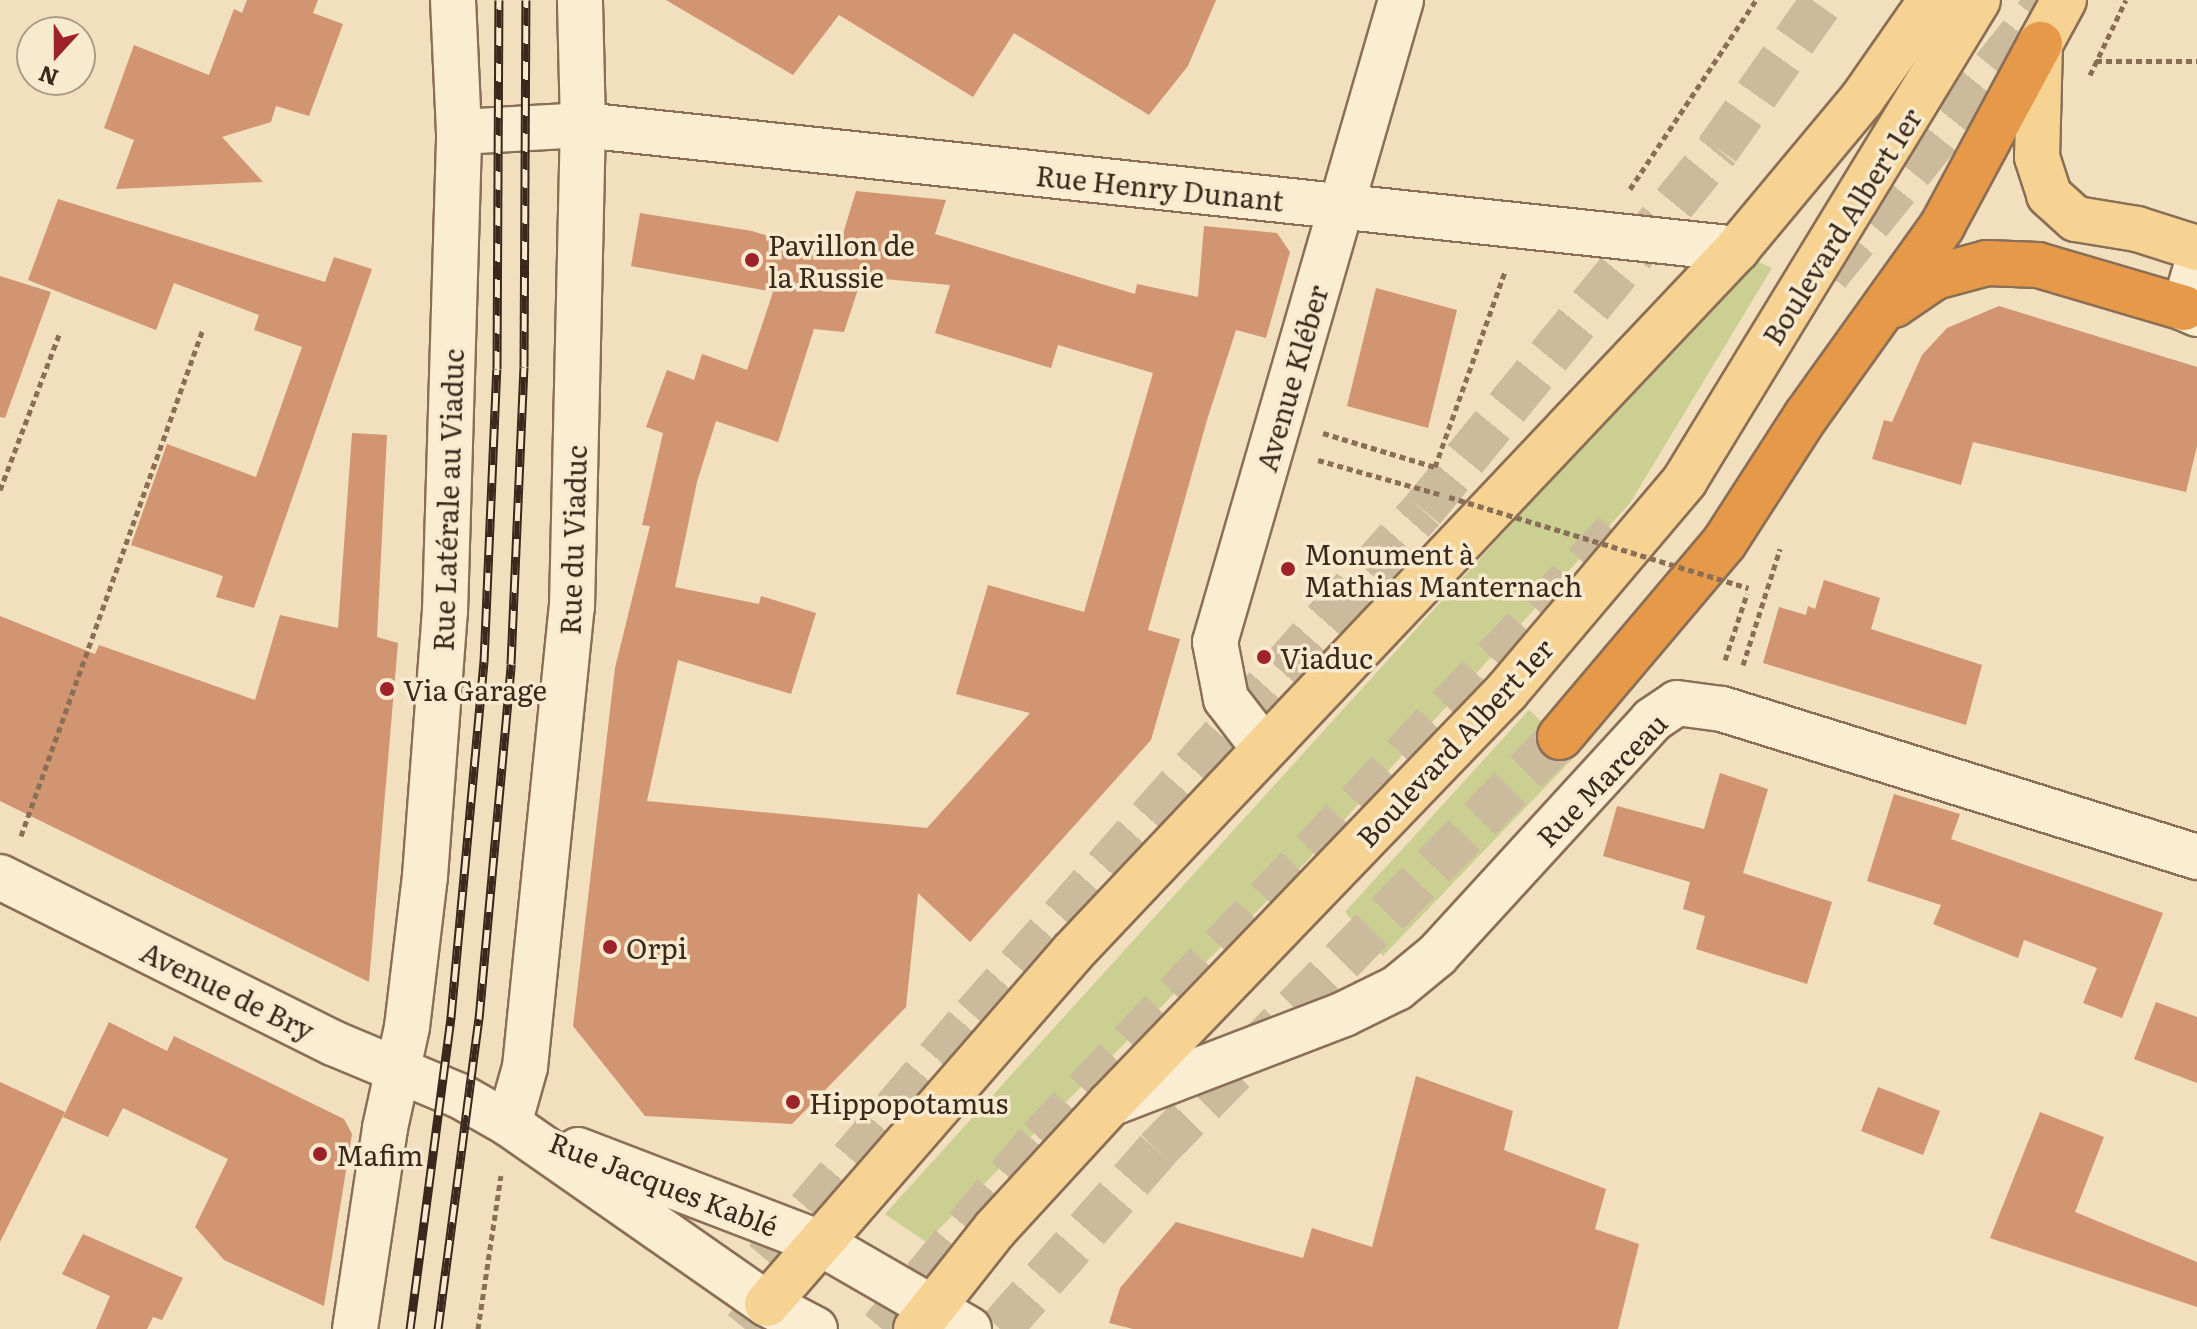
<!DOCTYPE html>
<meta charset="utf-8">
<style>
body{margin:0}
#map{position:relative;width:2197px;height:1329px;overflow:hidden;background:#f1dfbe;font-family:Literata,serif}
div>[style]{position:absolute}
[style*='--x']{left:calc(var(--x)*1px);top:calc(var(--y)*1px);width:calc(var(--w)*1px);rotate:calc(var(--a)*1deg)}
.green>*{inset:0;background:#cbcf92}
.building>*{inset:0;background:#d19572}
.highway-tunnel>*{height:44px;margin-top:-22px;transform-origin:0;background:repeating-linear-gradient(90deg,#ccba9d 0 44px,transparent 0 66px)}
.path>*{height:5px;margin-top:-2.5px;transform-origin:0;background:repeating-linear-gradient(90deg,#8a6f56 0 6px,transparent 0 10px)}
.roads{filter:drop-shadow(2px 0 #8a6f56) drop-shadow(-2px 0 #8a6f56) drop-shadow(0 2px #8a6f56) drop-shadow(0 -2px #8a6f56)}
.street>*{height:44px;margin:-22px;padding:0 22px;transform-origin:22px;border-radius:22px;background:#fbedd2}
.secondary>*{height:44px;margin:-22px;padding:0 22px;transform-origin:22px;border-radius:22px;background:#fbedd2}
.primary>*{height:44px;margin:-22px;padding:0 22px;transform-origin:22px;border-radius:22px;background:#f7d393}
.highway>*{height:44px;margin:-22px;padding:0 22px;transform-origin:22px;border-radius:22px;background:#e69949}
.rail>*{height:9px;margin-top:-4.5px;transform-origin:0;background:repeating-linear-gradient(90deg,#f7eacf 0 18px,#39281b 0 36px);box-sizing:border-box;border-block:2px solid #39281b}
.path-bridge>*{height:5px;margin-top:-2.5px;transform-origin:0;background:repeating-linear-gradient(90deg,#8a6f56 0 6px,transparent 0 10px)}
.dots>*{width:22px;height:22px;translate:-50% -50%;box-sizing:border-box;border:4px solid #f7eacf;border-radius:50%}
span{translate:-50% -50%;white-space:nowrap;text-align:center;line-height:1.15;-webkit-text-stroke:7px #f7eacf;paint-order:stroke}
.street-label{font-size:28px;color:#39281b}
.poi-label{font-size:28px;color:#39281b}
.left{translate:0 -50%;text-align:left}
.north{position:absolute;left:16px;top:16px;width:80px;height:80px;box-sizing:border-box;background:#f7eacf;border:2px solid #ab9c87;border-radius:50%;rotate:201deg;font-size:22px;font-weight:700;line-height:32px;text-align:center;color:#39281b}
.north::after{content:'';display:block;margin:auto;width:28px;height:36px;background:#9d2229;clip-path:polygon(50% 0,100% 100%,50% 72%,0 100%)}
</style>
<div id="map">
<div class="green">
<div style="clip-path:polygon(1752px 259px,1772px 268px,1630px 503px,1306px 862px,926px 1242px,885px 1214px)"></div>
<div style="clip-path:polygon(1529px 710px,1577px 754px,1383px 956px,1345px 912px)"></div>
</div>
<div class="building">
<div style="clip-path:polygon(247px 0,318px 0,313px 13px,343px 24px,309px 116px,276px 106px,271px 122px,222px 137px,263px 182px,116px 189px,134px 140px,104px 128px,134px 45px,209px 75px,234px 9px,242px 13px)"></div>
<div style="clip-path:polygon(666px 0,1216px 0,1188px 66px,1149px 115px,1014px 33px,973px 97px,839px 15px,793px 75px)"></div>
<div style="clip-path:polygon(evenodd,856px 191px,946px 200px,935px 234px,1135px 294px,1137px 284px,1198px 297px,1204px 226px,1277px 233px,1290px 252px,1266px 338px,1236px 330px,1207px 420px,1148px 630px,1180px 639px,1151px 740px,970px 942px,918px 893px,906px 1007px,792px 1124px,645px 1116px,573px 1026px,615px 668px,650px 526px,642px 525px,663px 433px,646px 427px,667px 370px,694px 380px,702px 354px,747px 370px,773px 292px,631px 266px,640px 213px,752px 231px,836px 257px,856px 191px,862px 277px,950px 285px,935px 333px,1051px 368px,1058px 345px,1153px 373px,1084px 612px,988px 585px,956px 694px,1030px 713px,927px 828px,647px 801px,678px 660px,791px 694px,816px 613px,761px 596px,759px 604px,675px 587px,697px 482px,716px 421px,778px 442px,814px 329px,844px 332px,862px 277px)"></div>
<div style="clip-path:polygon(58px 199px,325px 282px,334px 257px,372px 269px,254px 608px,216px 597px,223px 576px,131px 545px,167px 444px,256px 477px,302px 347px,254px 330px,259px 315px,174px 283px,156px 330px,28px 280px)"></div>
<div style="clip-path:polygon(0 276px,51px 292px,5px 418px,0 417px)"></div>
<div style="clip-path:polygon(1376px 288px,1457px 310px,1428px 428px,1347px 406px)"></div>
<div style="clip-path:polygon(1999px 306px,2197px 367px,2197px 446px,2186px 492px,1973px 442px,1961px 485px,1872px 459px,1884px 420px,1892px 422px,1922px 355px,1947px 328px)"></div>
<div style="clip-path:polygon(352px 433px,387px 435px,377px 637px,398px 643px,369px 982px,0 801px,0 616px,95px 654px,99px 645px,255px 700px,280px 615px,338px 628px)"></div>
<div style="clip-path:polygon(1824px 580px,1880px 598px,1871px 629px,1982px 665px,1966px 725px,1763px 663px,1779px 607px,1806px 615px,1808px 606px,1815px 609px)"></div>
<div style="clip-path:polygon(1720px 773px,1768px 789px,1743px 873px,1832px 902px,1807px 984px,1696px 949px,1705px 916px,1683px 909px,1690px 882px,1603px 856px,1617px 806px,1704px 829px)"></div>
<div style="clip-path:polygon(1894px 794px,1960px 814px,1951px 839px,2163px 913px,2122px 1018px,2083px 1003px,2097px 968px,2024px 940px,2018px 958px,1933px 924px,1941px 905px,1867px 881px)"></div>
<div style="clip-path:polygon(2156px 1002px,2197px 1017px,2197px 1083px,2134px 1059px)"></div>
<div style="clip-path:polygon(109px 1022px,167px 1051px,174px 1036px,344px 1119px,352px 1134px,324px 1306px,224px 1260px,195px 1227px,228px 1159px,123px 1108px,108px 1137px,63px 1117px)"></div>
<div style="clip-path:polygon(1416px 1076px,1513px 1111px,1504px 1150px,1606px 1189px,1595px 1229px,1639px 1244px,1618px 1329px,1133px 1329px,1109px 1323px,1120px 1288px,1176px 1222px,1303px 1258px,1312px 1228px,1372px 1247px)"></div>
<div style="clip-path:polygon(0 1082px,65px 1112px,0 1242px)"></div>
<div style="clip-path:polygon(1878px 1087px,1940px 1111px,1923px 1155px,1861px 1131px)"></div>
<div style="clip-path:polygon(2040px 1112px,2104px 1137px,2075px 1212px,2197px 1262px,2197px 1307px,1990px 1238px)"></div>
<div style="clip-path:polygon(83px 1234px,183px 1278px,162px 1320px,153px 1317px,147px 1329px,96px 1329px,110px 1296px,62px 1274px)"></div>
</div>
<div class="highway-tunnel">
<div style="--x:1828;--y:274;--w:351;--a:-51.2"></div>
<div style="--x:766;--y:1260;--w:321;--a:-49.6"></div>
<div style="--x:974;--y:1016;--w:676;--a:-48.42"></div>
<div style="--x:1423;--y:510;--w:466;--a:-50.7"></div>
<div style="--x:1718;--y:149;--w:182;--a:-54.8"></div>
<div style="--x:745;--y:1329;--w:70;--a:-51.3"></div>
<div style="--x:882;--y:1329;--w:247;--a:-50.3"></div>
<div style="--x:1040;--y:1139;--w:839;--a:-46.55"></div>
<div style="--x:1000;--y:1329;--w:238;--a:-48.7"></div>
<div style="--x:1157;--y:1150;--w:577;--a:-45.7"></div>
</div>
<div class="path">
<div style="--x:2096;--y:61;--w:101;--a:0"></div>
<div style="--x:2090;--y:75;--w:83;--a:-64.4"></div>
<div style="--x:1630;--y:189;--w:227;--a:-56.3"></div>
<div style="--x:1323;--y:433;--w:117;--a:16.9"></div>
<div style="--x:1435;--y:467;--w:208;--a:-70.3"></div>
<div style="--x:1318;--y:460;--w:126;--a:15.7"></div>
<div style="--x:0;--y:490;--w:169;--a:-69.2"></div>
<div style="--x:1725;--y:660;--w:70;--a:-71.6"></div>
<div style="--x:1743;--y:665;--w:122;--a:-72.3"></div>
<div style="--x:21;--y:836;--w:539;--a:-70.25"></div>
<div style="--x:478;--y:1329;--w:155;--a:-81.5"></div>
</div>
<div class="roads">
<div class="street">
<div style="--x:459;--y:132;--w:124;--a:-3.2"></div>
<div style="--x:583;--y:125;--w:1161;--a:6.13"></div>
<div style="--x:2197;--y:264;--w:46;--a:106.5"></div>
<div style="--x:2184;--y:308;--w:14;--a:25"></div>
<div style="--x:1263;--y:747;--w:61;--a:-127.6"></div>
<div style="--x:1226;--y:699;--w:58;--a:-100.9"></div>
<div style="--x:1215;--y:642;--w:668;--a:-73.84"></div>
<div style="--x:1110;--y:1104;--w:251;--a:-21"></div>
<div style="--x:1344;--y:1014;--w:59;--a:-26.1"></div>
<div style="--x:1397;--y:988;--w:52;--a:-39.5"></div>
<div style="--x:1437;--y:955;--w:319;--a:-47.5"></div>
<div style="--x:1652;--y:720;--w:30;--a:-34"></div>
<div style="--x:1677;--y:703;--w:45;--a:7.6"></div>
<div style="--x:1722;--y:709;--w:498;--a:17.3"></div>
<div style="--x:509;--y:1124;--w:59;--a:-74.3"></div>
<div style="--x:525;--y:1067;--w:462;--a:-84.2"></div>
<div style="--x:572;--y:607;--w:482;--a:-88.7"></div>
<div style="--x:583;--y:125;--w:125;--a:-91.4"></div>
<div style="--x:355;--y:1329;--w:203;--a:-81.5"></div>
<div style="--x:385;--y:1128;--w:103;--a:-77.7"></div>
<div style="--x:407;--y:1027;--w:152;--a:-83.2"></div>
<div style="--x:425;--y:876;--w:265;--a:-85.7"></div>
<div style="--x:445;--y:612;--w:480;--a:-88.3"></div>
<div style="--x:459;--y:132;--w:132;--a:-92.6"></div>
</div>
<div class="secondary">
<div style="--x:0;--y:877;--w:372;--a:26.5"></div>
<div style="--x:333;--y:1043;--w:138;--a:22.7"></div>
<div style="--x:460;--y:1096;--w:56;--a:29.7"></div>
<div style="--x:509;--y:1124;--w:315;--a:34.9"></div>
<div style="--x:767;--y:1304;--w:54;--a:27.5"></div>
<div style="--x:578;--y:1150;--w:259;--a:21"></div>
<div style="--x:820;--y:1243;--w:172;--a:30"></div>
</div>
<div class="primary">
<div style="--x:2064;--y:0;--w:50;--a:118.6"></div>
<div style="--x:2040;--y:44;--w:113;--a:91.5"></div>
<div style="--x:2037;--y:157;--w:40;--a:72"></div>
<div style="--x:2049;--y:195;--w:36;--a:42"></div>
<div style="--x:2076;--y:219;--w:62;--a:9.3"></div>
<div style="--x:2137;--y:229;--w:63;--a:17.6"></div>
<div style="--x:767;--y:1304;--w:465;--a:-49"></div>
<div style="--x:1072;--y:953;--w:968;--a:-46.63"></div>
<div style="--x:1737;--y:249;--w:195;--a:-50.2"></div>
<div style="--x:1862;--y:99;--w:121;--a:-55.1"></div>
<div style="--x:916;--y:1329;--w:127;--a:-51.7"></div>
<div style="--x:995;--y:1229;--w:170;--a:-47.4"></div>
<div style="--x:1110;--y:1104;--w:573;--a:-46.13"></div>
<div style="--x:1507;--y:691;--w:276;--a:-49.8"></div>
<div style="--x:1685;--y:480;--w:562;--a:-58.6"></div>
</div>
<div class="highway">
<div style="--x:1894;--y:305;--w:50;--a:-34.3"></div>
<div style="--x:1935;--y:277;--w:54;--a:-15.1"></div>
<div style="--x:1987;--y:263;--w:51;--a:2.2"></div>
<div style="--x:2038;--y:265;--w:152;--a:16.4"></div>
<div style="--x:1560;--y:737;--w:254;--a:-49.8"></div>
<div style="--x:1724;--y:543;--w:151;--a:-57.2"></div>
<div style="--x:1806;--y:416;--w:234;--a:-54.4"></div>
<div style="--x:1942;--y:226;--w:207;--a:-61.7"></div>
</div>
</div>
<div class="rail">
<div style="--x:410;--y:1329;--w:315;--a:-82.5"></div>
<div style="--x:451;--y:1017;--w:357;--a:-84.7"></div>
<div style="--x:484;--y:662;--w:293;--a:-87.5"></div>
<div style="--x:497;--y:369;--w:369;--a:-89.7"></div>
<div style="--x:438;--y:1329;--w:313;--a:-82.5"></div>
<div style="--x:479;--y:1019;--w:356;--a:-84.8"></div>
<div style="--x:511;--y:664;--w:297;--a:-87.5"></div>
<div style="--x:524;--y:367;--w:367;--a:-89.7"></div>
</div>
<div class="path-bridge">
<div style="--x:1449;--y:497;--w:313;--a:16.9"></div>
</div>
<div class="dots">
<div style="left:752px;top:260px;background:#9d2229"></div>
<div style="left:1288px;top:569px;background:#9d2229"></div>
<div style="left:1264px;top:657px;background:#9d2229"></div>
<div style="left:387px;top:689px;background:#9d2229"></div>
<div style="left:610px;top:947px;background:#9d2229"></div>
<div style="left:793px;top:1102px;background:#9d2229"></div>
<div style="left:320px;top:1154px;background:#9d2229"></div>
</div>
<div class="street-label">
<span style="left:1160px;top:187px;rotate:6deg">Rue Henry Dunant</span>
<span style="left:1841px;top:226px;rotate:-58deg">Boulevard Albert 1er</span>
<span style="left:1291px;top:378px;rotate:-74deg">Avenue Kléber</span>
<span style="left:447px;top:500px;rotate:-88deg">Rue Latérale au Viaduc</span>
<span style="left:572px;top:540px;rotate:-88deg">Rue du Viaduc</span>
<span style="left:1454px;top:742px;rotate:-47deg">Boulevard Albert 1er</span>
<span style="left:1601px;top:779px;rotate:-46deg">Rue Marceau</span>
<span style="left:228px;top:990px;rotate:26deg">Avenue de Bry</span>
<span style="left:664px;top:1183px;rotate:21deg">Rue Jacques Kablé</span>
</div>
<div class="poi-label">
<span class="left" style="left:768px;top:260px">Pavillon de<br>la Russie</span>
<span class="left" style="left:1304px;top:569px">Monument à<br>Mathias Manternach</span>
<span class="left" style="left:1280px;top:657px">Viaduc</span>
<span class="left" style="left:403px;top:689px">Via Garage</span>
<span class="left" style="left:626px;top:947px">Orpi</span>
<span class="left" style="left:809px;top:1102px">Hippopotamus</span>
<span class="left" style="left:336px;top:1154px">Mafim</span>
</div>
<div class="north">N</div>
</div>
